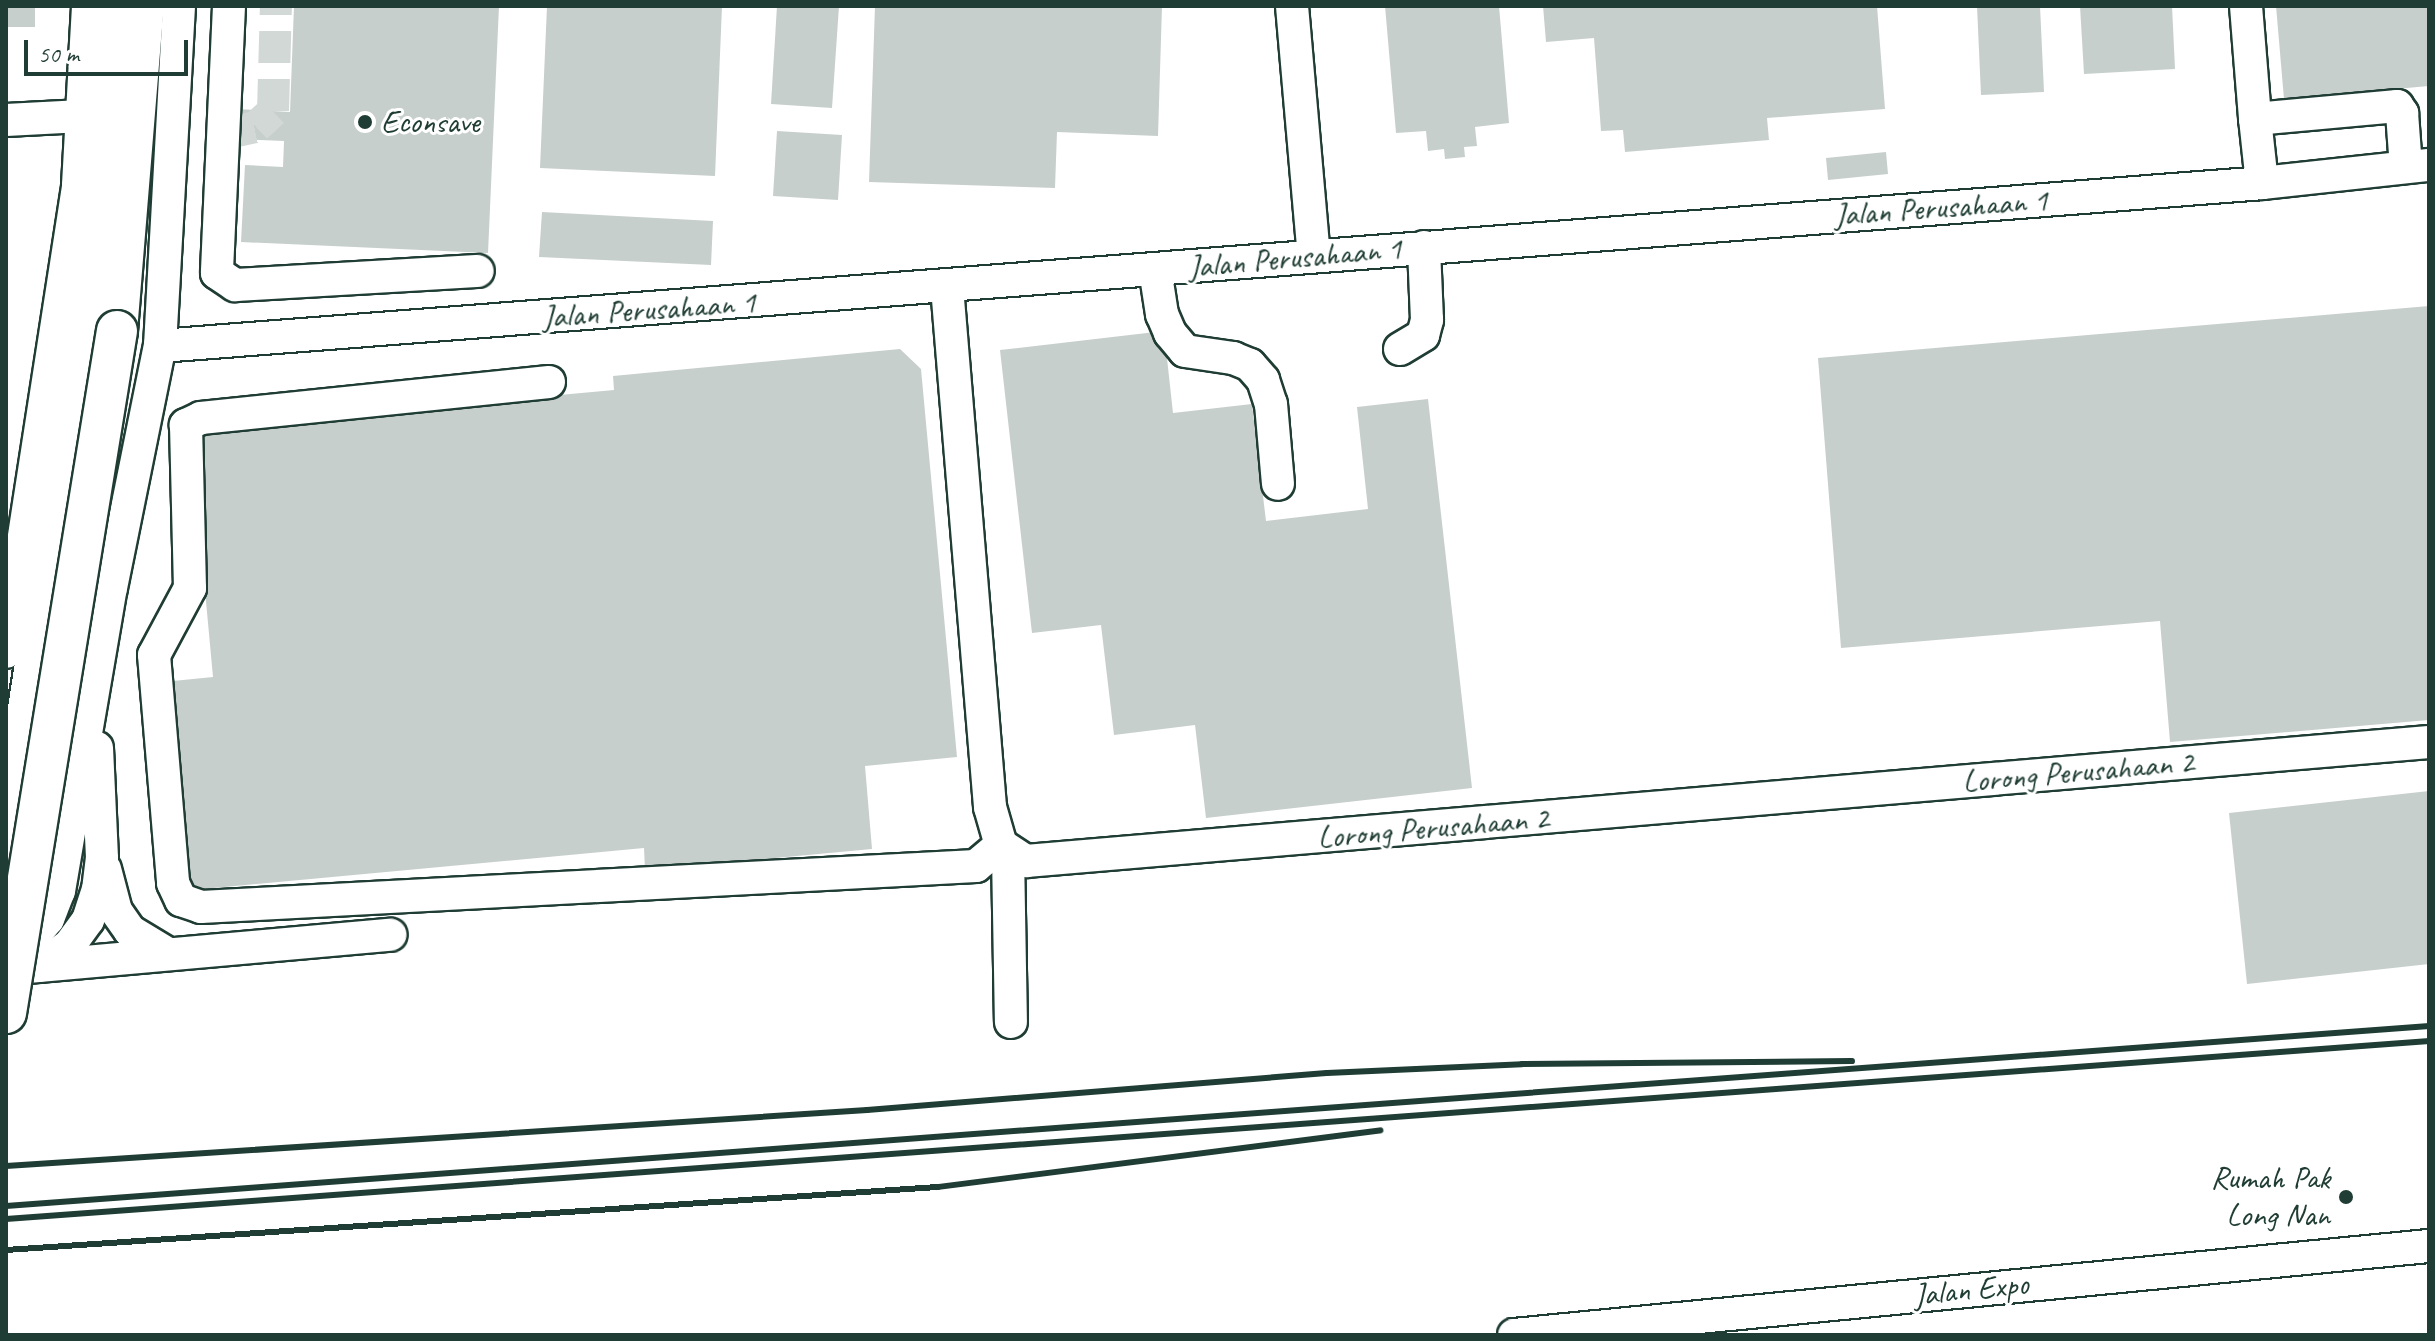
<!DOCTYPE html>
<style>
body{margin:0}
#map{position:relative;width:2435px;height:1341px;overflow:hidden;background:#fff;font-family:Caveat,sans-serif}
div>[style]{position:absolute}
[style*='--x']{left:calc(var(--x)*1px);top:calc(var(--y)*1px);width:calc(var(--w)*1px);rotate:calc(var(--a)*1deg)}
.building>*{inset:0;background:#c7cfcc}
.minor-tunnel>*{height:32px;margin-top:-16px;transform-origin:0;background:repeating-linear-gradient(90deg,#d2d8d6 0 32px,transparent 0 48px)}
.roads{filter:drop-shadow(2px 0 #1f3d34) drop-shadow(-2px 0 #1f3d34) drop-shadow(0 2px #1f3d34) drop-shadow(0 -2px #1f3d34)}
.minor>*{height:32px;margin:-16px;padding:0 16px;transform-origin:16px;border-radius:16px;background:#fff}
.major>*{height:40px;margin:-20px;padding:0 20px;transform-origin:20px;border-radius:20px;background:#fff}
.rail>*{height:6px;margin:-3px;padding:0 3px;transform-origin:3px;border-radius:3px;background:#1f3d34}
.bridges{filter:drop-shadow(2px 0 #1f3d34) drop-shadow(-2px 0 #1f3d34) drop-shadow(0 2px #1f3d34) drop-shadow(0 -2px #1f3d34)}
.major-bridge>*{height:40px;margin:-20px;padding:0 20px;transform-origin:20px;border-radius:20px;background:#fff}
.dots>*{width:22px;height:22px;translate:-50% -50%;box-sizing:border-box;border:4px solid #fff;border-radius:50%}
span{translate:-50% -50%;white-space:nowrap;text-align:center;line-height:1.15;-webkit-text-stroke:6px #fff;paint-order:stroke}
.poi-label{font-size:32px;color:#1f3d34}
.left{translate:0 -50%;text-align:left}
.right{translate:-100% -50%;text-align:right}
.street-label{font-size:32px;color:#1f3d34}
.frame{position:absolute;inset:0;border:8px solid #1f3d34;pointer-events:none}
.scale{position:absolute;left:24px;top:40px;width:164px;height:36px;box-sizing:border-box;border:4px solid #1f3d34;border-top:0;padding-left:10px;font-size:24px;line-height:28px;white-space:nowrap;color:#1f3d34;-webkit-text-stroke:6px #fff;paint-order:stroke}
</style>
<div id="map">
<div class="building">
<div style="clip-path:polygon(6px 6px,35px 6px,35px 27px,6px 27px)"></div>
<div style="clip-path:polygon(294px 6px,499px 6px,488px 253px,241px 242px,245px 165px,283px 167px,284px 141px,234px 139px,236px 109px,290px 112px)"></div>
<div style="clip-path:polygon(547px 6px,722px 6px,715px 176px,540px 168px)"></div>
<div style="clip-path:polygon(777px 6px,839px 6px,832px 108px,771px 104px)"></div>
<div style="clip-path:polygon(875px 6px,1162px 6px,1158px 136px,1057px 132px,1055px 188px,869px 182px)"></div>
<div style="clip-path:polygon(1385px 6px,1499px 6px,1509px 123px,1475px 127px,1477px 146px,1464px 147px,1465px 157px,1445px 159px,1444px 149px,1428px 151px,1426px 131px,1396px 133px)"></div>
<div style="clip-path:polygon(1543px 6px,1877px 6px,1885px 109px,1767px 118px,1769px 140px,1625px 152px,1623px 130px,1601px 131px,1594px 38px,1546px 42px)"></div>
<div style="clip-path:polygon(1977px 6px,2040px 6px,2044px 92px,1981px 95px)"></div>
<div style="clip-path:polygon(2080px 6px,2172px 6px,2175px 69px,2084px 74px)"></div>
<div style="clip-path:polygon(2276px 6px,2429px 6px,2429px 86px,2284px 99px)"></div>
<div style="clip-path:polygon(777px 131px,842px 135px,838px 200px,773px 196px)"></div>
<div style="clip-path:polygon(1886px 152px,1888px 174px,1828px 180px,1826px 158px)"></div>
<div style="clip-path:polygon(542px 212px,713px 221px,711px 265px,539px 257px)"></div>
<div style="clip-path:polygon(2429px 306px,2429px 720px,2170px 742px,2160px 621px,1841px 648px,1818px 358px)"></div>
<div style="clip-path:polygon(1164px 331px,1173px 413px,1252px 404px,1266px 521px,1368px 509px,1357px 407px,1428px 399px,1472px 788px,1206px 818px,1195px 725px,1114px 735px,1101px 625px,1032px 633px,1000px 350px)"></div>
<div style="clip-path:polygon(900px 349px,921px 369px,957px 757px,865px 766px,872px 849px,645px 870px,644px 848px,182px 891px,163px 682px,213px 677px,190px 429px,614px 390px,613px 376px)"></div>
<div style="clip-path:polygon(2429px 791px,2429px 964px,2247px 984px,2229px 813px)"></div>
</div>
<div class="minor-tunnel">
<div style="--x:223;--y:134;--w:34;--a:-12"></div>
<div style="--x:256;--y:127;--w:23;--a:-43"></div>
<div style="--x:273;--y:111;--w:105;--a:-88.4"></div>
</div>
<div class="roads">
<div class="minor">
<div style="--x:229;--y:6;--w:267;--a:92.6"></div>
<div style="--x:217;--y:273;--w:22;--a:34"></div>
<div style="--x:235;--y:285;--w:243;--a:-3.3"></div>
<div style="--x:1292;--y:6;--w:251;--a:85"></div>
<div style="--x:2246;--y:6;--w:113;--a:85.4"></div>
<div style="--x:6;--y:120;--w:76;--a:-3"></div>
<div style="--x:2262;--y:183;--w:64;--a:-96.2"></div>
<div style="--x:2255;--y:119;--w:143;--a:-5.2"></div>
<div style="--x:2397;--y:106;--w:9;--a:54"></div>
<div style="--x:2402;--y:113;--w:54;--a:85.8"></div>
<div style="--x:1155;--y:269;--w:46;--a:81.2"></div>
<div style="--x:1162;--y:314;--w:21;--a:67"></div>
<div style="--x:1170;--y:333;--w:23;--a:50"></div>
<div style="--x:1185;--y:351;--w:49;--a:8.3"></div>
<div style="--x:1233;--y:358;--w:18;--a:22"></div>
<div style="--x:1250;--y:365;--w:20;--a:49"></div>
<div style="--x:1263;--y:380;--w:25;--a:72"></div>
<div style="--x:1271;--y:404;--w:80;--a:85"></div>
<div style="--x:947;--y:287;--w:522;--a:85.27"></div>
<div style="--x:990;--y:807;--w:40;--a:74"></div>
<div style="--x:1001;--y:845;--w:30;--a:33"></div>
<div style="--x:1026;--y:861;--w:1408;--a:-4.85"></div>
<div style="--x:160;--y:346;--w:2108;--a:-4.43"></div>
<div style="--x:2262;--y:183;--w:168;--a:-6.2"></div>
<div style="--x:1400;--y:349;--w:27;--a:-31"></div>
<div style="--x:1423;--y:335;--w:16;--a:-75"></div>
<div style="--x:1427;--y:320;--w:73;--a:-92.4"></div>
<div style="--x:549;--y:382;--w:350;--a:174.1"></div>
<div style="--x:201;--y:418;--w:17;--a:155"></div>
<div style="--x:186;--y:425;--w:163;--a:88.6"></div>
<div style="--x:190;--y:588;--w:76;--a:118.2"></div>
<div style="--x:154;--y:655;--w:229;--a:85.2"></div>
<div style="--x:173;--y:883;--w:19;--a:65"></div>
<div style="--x:181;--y:900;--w:21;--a:19"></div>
<div style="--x:201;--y:907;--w:776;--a:-3.03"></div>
<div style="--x:976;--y:866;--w:33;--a:-40"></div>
<div style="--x:6;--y:652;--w:473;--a:-81.2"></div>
<div style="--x:78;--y:185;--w:179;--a:-86.8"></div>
<div style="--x:1008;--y:854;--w:168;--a:89"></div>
<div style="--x:105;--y:869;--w:43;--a:75.3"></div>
<div style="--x:116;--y:911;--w:24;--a:55"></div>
<div style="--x:130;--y:931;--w:44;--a:31.2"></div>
<div style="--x:6;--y:941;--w:29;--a:-12"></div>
<div style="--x:34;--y:935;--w:21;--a:-49"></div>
<div style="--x:48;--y:919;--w:30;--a:-69"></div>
<div style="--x:59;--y:891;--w:307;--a:-80.3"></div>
<div style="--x:111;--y:588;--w:247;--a:-78.6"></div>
<div style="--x:160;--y:346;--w:341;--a:-86.8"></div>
<div style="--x:40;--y:966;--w:35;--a:-35"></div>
<div style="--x:69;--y:946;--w:32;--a:-54"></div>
<div style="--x:88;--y:920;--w:32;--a:-72"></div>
<div style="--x:98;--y:890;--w:32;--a:-83"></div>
<div style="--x:102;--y:858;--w:110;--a:-92.6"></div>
<div style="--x:6;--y:969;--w:386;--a:-5.1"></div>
<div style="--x:1514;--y:1335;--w:919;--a:-5.56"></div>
</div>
<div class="major">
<div style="--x:117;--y:331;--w:326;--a:-85.3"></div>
<div style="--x:6;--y:849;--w:528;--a:-81.07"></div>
<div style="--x:88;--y:327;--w:121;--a:-82.9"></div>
<div style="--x:103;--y:207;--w:201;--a:-86.6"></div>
</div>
</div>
<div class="rail">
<div style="--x:6;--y:1166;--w:863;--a:-3.72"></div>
<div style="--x:867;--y:1110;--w:461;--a:-4.6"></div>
<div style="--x:1327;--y:1073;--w:195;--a:-2.6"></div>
<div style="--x:1522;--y:1064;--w:330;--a:-0.5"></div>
<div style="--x:6;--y:1206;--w:2430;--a:-4.25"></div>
<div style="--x:6;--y:1219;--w:2430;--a:-4.2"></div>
<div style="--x:6;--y:1250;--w:934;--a:-3.87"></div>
<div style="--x:938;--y:1187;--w:446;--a:-7.3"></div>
</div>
<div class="bridges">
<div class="major-bridge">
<div style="--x:6;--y:1013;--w:691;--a:-80.76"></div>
</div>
</div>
<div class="dots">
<div style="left:365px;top:122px;background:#1f3d34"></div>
<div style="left:2346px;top:1197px;background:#1f3d34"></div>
</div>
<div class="poi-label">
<span class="left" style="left:381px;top:122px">Econsave</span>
<span class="right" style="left:2330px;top:1197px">Rumah Pak<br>Long Nan</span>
</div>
<div class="street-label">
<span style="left:1941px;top:208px;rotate:-4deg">Jalan Perusahaan 1</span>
<span style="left:1295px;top:258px;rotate:-5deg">Jalan Perusahaan 1</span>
<span style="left:649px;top:310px;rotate:-4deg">Jalan Perusahaan 1</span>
<span style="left:2078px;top:772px;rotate:-5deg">Lorong Perusahaan 2</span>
<span style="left:1433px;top:828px;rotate:-5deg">Lorong Perusahaan 2</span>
<span style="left:1971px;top:1290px;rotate:-6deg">Jalan Expo</span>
</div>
<div class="frame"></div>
<div class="scale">50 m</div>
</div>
